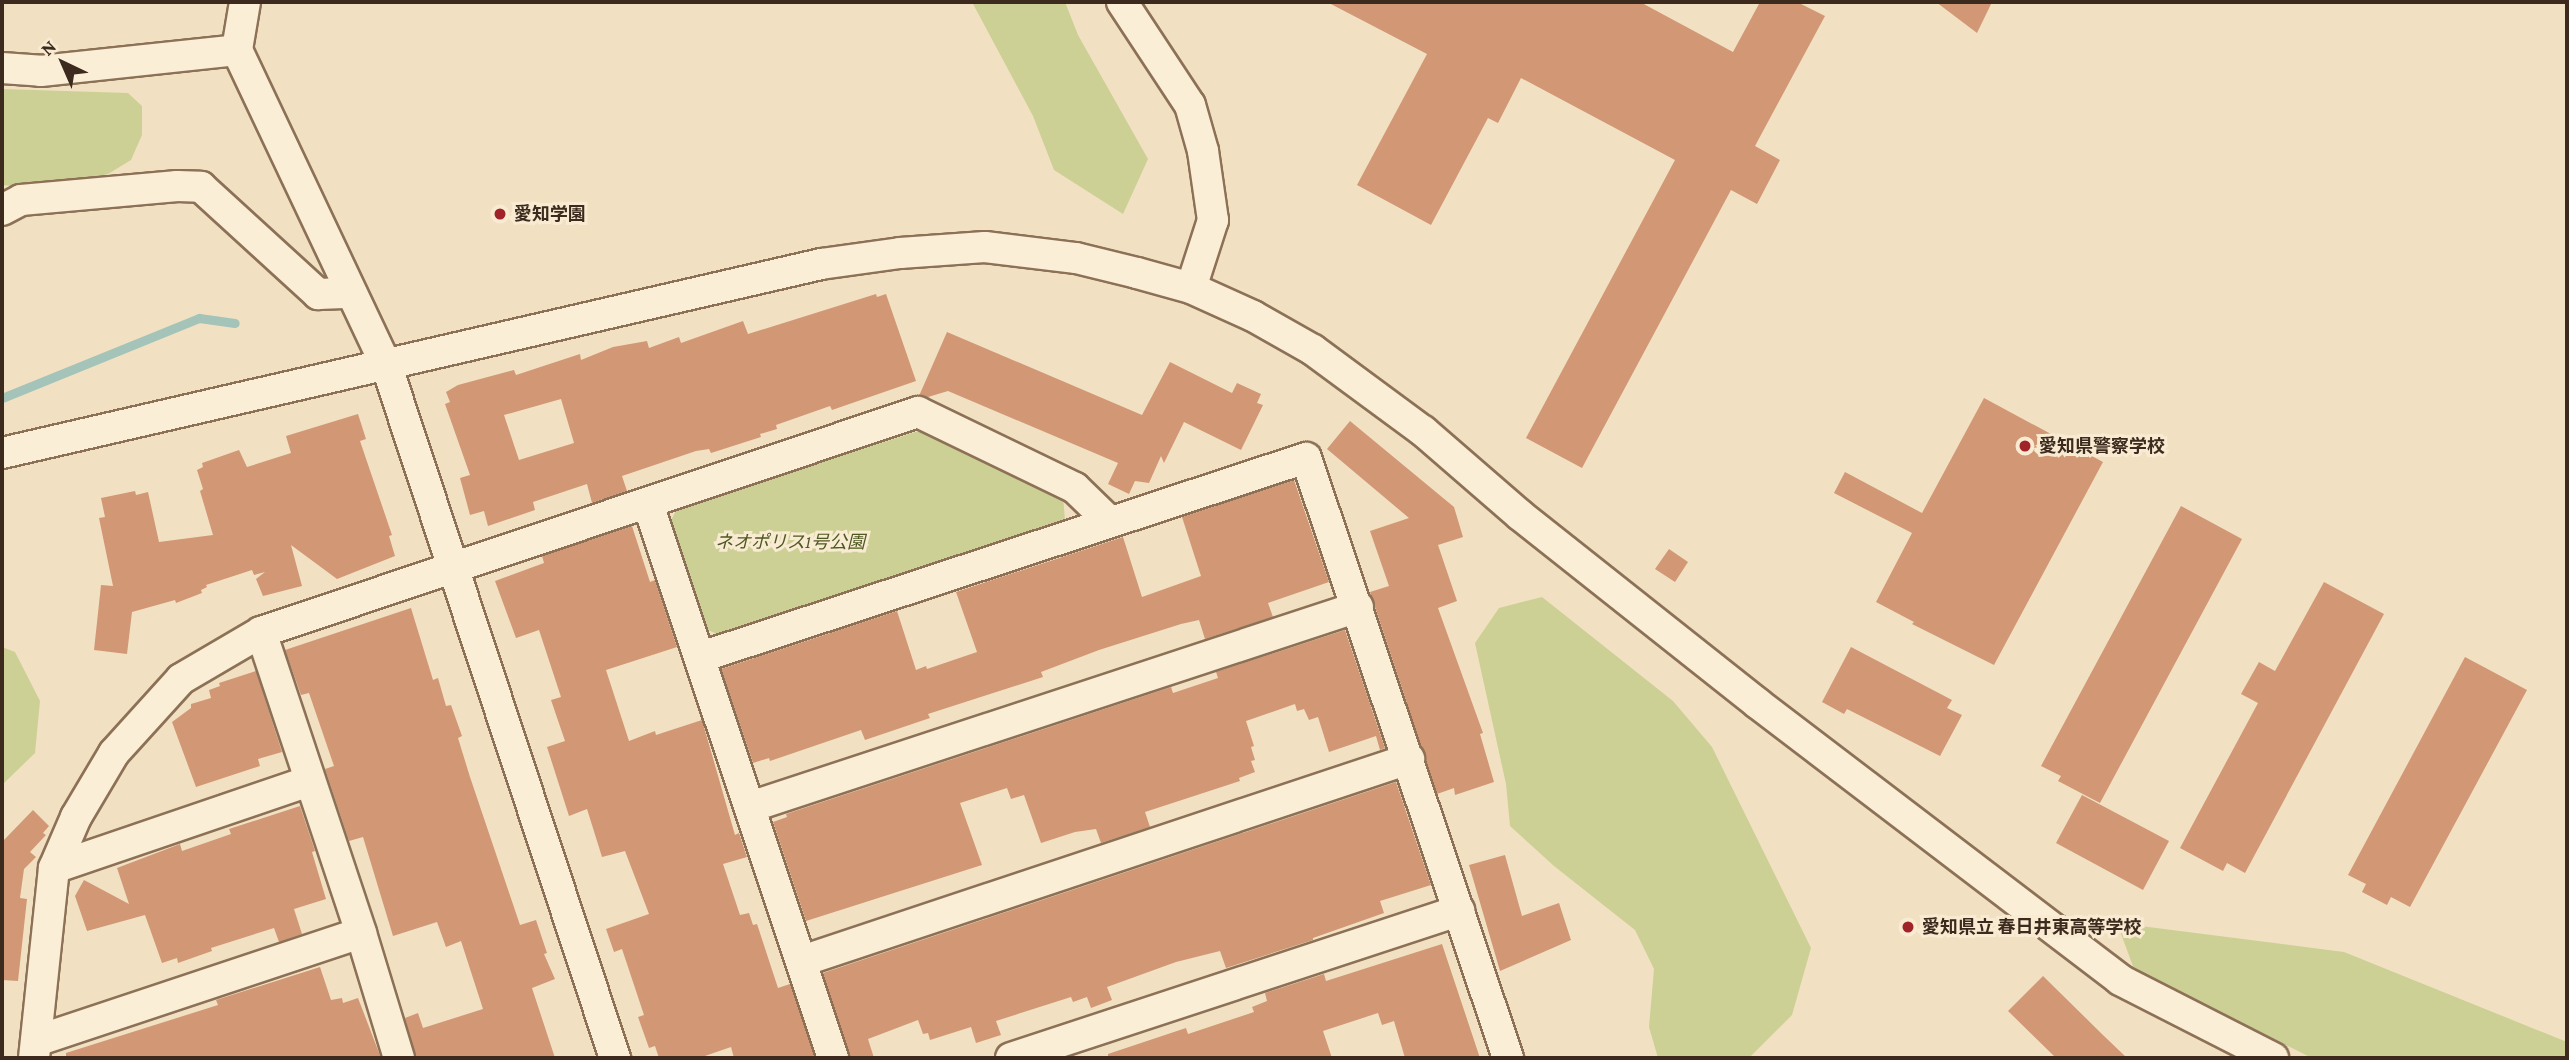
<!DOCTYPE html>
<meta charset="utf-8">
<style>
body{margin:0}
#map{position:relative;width:2569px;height:1060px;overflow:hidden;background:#f1e1c2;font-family:"Crimson Pro","Noto Sans JP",serif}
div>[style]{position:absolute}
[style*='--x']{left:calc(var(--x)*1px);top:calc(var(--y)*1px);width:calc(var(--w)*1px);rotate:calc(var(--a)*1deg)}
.green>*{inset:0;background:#ccd095}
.stream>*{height:9px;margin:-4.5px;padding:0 4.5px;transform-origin:4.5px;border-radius:4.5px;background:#a4c3b9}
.building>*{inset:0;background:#d29775}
.roads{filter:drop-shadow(2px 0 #8c7157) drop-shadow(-2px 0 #8c7157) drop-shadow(0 2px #8c7157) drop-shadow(0 -2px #8c7157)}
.minor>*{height:30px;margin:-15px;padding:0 15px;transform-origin:15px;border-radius:15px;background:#fbeed6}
.dots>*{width:19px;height:19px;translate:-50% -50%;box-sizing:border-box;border:4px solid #f8ebd2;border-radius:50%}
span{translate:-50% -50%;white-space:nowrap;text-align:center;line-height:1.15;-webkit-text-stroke:6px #f8ebd2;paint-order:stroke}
.poi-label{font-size:18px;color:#3b2a1d;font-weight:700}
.left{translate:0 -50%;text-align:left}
.park-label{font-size:18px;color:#4e5922;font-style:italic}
.frame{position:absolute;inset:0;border:4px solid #3b2a1d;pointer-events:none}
.north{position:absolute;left:28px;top:28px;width:70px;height:70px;-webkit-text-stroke:5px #f8ebd2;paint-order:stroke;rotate:316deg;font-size:19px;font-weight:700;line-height:28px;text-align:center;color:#3b2a1d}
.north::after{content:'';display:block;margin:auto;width:24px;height:32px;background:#3b2a1d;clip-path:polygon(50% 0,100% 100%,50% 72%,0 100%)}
</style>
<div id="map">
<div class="green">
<div style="clip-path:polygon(972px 2px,1065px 2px,1078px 35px,1148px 159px,1123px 214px,1054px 170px,1033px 116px)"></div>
<div style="clip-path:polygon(2px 89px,128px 93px,142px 106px,142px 135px,131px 160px,108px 174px,80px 181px,21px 187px,2px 185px)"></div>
<div style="clip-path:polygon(915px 432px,931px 432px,1063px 495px,1065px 521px,721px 636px,706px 629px,669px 524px,677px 509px)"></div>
<div style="clip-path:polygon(1542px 597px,1673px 701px,1712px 747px,1811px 948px,1792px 1015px,1749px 1058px,1658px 1058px,1649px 1027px,1654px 969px,1635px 930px,1554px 866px,1510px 826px,1506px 784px,1475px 643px,1499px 608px)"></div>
<div style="clip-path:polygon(2px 647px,15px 652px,40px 701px,35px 753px,2px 785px)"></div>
<div style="clip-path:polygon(2117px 923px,2344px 952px,2567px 1042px,2567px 1058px,2312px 1058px,2134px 969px)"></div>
</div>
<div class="stream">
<div style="--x:2;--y:398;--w:213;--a:-22.1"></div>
<div style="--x:199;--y:318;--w:36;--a:8"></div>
</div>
<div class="building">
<div style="clip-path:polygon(1327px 2px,1640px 2px,1733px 52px,1760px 2px,1797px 2px,1825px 16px,1755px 146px,1780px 160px,1757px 204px,1731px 190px,1582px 468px,1526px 438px,1675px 160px,1521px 78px,1498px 123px,1488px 118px,1431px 225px,1357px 185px,1427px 54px)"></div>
<div style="clip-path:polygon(1936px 2px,1992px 2px,1977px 33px)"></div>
<div style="clip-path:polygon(evenodd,876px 294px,877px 297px,886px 294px,916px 381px,832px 410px,830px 406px,776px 425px,777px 429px,760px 434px,761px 437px,711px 453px,709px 449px,696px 451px,622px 476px,627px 491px,592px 503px,587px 484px,533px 502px,535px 510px,488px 526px,484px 511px,470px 515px,460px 478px,470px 475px,445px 404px,450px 402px,446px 392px,458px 385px,514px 370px,516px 375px,580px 354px,581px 360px,613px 347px,647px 341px,649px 348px,679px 337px,681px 343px,743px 321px,748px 334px,876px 294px,561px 399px,574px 443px,519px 460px,504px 415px,561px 399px)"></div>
<div style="clip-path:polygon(947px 332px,1142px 415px,1170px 362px,1232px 393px,1237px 383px,1261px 394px,1257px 403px,1263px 405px,1241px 450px,1184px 422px,1164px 463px,1161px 456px,1149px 483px,1135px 481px,1129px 494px,1108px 484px,1118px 463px,948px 391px,928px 397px,919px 396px)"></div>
<div style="clip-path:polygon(1984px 398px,2103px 462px,1994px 665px,1912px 624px,1914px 622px,1876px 602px,1912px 533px,1834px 493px,1845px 472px,1922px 513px)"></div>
<div style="clip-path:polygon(358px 414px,366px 439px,360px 441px,392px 535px,389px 536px,395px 556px,337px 579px,291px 545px,302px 586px,263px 596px,256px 579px,265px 572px,254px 575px,252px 570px,206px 585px,207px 587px,201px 590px,202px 593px,176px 603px,175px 600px,132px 612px,127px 654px,94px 650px,101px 585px,113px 586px,99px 518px,105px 517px,101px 498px,135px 491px,136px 495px,148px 492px,159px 542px,213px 535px,200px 491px,203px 489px,197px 470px,203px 467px,202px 463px,239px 450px,247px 467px,291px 453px,286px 436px)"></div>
<div style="clip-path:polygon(1350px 421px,1454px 507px,1463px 537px,1438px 545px,1457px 601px,1438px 608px,1483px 733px,1480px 734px,1494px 782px,1455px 795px,1454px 788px,1437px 794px,1370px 592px,1389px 586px,1370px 531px,1409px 518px,1327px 449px)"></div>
<div style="clip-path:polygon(1294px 480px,1329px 582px,1268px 603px,1273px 617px,1205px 639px,1199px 620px,1181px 624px,1099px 650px,1041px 672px,1043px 677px,928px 714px,930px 718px,865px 740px,861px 730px,770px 761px,769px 758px,753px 763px,721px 669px,897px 611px,916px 670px,926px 666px,927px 669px,977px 652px,956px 592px,1123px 537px,1142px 597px,1201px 576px,1182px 517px)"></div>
<div style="clip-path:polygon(2181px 506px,2242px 539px,2100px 803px,2058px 781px,2061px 776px,2041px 766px)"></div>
<div style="clip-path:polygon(632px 526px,650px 582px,655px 580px,677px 647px,606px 670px,629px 741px,655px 731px,656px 735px,702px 720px,735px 835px,739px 833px,747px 857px,723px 864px,740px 915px,749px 913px,753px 925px,757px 924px,778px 988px,790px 984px,815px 1058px,734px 1058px,731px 1047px,699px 1058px,659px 1058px,655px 1046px,649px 1048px,638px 1017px,644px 1015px,622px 949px,614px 952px,606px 929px,649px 914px,625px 851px,602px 857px,587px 809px,569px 816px,547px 747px,565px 741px,551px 700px,561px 697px,539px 630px,516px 638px,495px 581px,544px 563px,542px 556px)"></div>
<div style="clip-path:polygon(1669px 549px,1688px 562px,1675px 582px,1655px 569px)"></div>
<div style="clip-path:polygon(2324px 582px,2384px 614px,2245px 873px,2227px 863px,2223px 871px,2180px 848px,2258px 703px,2241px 694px,2259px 662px,2275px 671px)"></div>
<div style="clip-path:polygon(411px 608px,433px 680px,438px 678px,446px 706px,451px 705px,462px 736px,458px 738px,470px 777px,520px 925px,536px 920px,547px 953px,544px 954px,555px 979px,532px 988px,555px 1058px,416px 1058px,405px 1018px,418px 1013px,423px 1028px,483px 1009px,461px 941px,446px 947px,437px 922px,393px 936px,363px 837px,349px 841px,325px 769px,334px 766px,309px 693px,301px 695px,285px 650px)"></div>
<div style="clip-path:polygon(1345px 630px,1385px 748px,1380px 750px,1376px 736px,1329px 752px,1318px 717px,1309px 720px,1304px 709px,1297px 711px,1295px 704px,1246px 721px,1254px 746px,1251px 747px,1255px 760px,1251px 761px,1255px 772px,1239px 778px,1240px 781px,1145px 812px,1150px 827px,1101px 843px,1096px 829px,1075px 832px,1041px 843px,1024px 795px,1011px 799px,1007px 788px,960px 803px,982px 865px,806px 921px,773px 822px,787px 817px,786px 814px,1171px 687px,1173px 693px,1218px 678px,1216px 672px)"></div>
<div style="clip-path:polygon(1851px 647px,1952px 700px,1947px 708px,1962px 715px,1940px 756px,1847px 709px,1844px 714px,1822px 702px)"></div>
<div style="clip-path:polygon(2465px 657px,2527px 690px,2410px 907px,2391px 897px,2387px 905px,2362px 892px,2366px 884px,2348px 875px)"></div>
<div style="clip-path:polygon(256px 671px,282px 752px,258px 759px,260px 766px,196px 787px,172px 722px,191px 708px,191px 704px,211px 698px,209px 690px,220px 686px,219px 683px)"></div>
<div style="clip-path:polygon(1396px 782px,1431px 885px,1380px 901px,1384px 913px,1313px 938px,1313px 940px,1226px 968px,1220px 951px,1176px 962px,1107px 987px,1112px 1000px,1091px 1008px,1087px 997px,1073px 1002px,1071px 997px,996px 1021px,1001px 1035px,976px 1043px,971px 1027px,930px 1040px,928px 1033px,923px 1034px,918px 1020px,868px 1039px,874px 1058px,850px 1058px,823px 973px)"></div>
<div style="clip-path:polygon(2082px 795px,2169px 841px,2143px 890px,2056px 843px)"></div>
<div style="clip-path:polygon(300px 806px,315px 851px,312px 852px,326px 899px,294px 909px,302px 934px,279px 942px,274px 928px,211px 948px,212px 951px,178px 963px,177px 958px,162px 963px,145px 915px,87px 931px,75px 896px,84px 880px,129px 904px,117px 868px,180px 844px,182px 851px,231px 834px,229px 829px)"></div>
<div style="clip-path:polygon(33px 810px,49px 826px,43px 833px,46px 835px,30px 852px,36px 857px,24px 869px,20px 898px,27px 899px,18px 981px,2px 980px,2px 842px)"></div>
<div style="clip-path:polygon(1505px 855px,1522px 916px,1559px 903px,1571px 940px,1500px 971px,1469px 865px)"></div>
<div style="clip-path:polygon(1442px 944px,1480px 1058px,1405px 1058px,1394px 1021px,1382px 1025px,1378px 1013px,1323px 1031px,1332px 1058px,1108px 1058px,1108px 1054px,1186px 1028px,1188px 1034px,1254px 1012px,1252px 1007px,1267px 1001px,1265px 993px,1324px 974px,1326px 981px)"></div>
<div style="clip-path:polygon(320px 967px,331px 1000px,342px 998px,343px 1003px,358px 998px,381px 1058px,66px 1058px,66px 1053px,218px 1005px,216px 1000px)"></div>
<div style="clip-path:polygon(2043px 976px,2104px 1036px,2127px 1058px,2056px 1058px,2008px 1011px)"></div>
</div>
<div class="roads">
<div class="minor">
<div style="--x:245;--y:2;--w:49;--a:99.5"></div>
<div style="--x:237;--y:50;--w:351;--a:64.7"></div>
<div style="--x:387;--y:367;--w:728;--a:71.74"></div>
<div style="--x:1122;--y:2;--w:123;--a:56.6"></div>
<div style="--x:1190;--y:105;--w:48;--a:74.2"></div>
<div style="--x:1203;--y:151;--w:70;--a:81.8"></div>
<div style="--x:1213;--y:220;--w:71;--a:107.9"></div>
<div style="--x:2;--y:68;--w:39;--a:4"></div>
<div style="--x:41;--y:71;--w:197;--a:-6.1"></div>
<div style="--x:2;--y:210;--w:21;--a:-28"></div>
<div style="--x:21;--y:200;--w:157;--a:-5.1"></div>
<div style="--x:177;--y:186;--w:24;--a:2"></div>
<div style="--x:201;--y:187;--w:159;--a:42.4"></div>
<div style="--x:318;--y:294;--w:33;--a:-2"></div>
<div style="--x:2;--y:453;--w:841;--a:-12.99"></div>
<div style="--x:821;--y:264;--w:80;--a:-7.9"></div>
<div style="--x:900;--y:253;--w:85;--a:-4"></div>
<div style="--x:985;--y:247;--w:92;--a:6.9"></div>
<div style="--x:1076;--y:258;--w:63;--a:13.8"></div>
<div style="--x:1137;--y:273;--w:56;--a:15.5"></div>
<div style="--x:1191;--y:288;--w:68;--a:24.3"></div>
<div style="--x:1253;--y:316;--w:69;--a:29.5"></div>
<div style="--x:1313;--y:350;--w:137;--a:36.4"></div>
<div style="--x:1423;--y:431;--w:128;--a:40.9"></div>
<div style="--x:1520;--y:515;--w:303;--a:38.4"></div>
<div style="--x:1757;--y:703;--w:457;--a:37.3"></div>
<div style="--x:2120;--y:980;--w:172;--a:27"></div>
<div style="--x:648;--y:504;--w:584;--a:71.53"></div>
<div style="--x:261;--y:632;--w:317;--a:71.6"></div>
<div style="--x:361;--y:933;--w:131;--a:73.1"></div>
<div style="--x:701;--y:657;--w:637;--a:-18.21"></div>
<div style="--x:1306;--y:458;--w:633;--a:71.39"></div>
<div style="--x:750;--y:807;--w:640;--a:-18.21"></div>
<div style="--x:54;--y:868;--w:270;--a:-18.8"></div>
<div style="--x:802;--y:961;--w:640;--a:-18.41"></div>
<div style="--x:36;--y:1041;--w:342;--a:-18.4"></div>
<div style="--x:34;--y:1058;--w:191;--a:-84"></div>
<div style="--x:54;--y:868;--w:56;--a:-66.7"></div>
<div style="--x:76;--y:817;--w:74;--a:-59.3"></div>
<div style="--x:114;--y:753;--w:100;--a:-47.8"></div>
<div style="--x:181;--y:679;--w:93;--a:-30.4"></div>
<div style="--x:261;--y:632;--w:693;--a:-18.51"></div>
<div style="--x:918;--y:412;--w:174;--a:25.8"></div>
<div style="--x:1075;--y:488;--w:47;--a:44.1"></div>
<div style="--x:1011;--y:1058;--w:472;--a:-18.2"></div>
</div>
</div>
<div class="dots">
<div style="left:500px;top:214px;background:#a0232a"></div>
<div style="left:2025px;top:446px;background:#a0232a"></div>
<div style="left:1908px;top:927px;background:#a0232a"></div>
</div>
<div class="poi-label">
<span class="left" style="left:514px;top:214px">愛知学園</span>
<span class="left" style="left:2039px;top:446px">愛知県警察学校</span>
<span class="left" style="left:1922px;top:927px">愛知県立 春日井東高等学校</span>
</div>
<div class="park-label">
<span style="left:790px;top:542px">ネオポリス1号公園</span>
</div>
<div class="frame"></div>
<div class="north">N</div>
</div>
